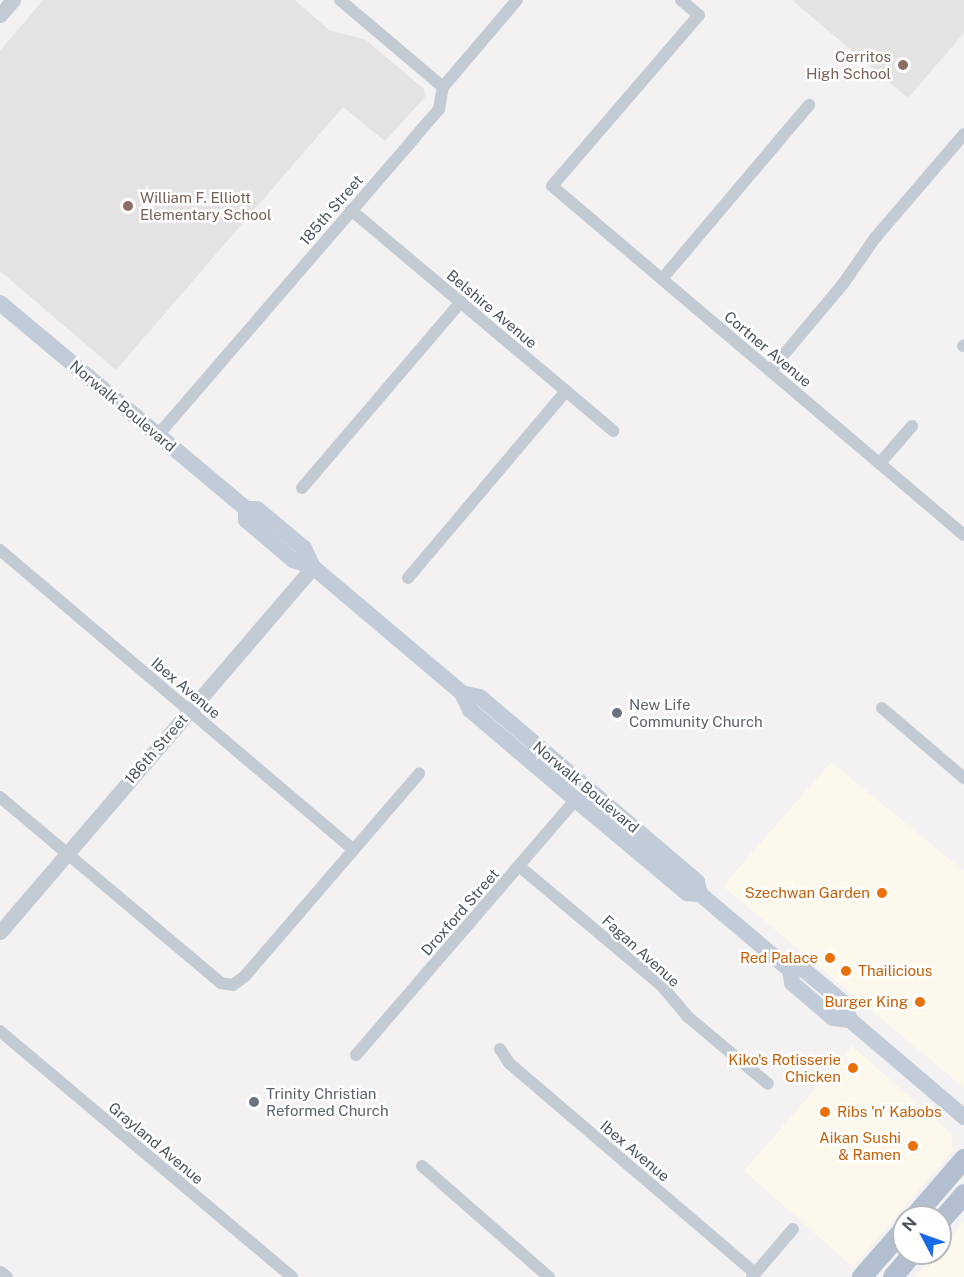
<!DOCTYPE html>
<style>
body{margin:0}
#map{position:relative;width:964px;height:1277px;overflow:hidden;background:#f3f1f1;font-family:"Public Sans",sans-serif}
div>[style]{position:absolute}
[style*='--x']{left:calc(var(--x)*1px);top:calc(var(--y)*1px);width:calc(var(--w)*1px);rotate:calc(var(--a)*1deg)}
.commercial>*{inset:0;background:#fdf8ec}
.education>*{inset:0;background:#e4e2e3}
.minor>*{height:12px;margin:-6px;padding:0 6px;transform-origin:6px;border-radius:6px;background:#c2cbd3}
.tertiary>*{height:15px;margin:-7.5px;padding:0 7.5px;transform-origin:7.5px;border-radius:7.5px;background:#c2cbd3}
.secondary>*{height:16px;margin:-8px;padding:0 8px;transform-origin:8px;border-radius:8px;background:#c2ccd8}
.primary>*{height:20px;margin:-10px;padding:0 10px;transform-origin:10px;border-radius:10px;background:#b1bfd0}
.dots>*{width:16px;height:16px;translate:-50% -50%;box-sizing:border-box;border:3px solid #fff;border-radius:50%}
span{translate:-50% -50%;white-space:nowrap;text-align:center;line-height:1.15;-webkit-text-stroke:5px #fff;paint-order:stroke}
.education-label{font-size:15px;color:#785e54}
.right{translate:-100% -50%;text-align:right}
.left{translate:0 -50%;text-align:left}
.street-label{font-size:15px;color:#49545f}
.worship-label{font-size:15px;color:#5b616d}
.food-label{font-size:15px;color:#c56008}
.north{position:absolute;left:892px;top:1205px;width:60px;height:60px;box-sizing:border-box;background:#fff;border:2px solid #b6bbbf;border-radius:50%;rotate:311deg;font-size:16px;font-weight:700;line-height:24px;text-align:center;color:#49545f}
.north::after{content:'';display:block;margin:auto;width:21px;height:27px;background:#196ae6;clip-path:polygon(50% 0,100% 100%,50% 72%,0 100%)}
</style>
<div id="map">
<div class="commercial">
<div style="clip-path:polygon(831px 762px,964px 871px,964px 1088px,723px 886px)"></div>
<div style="clip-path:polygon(852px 1046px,951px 1133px,953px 1150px,853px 1267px,744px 1171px)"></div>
<div style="clip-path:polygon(964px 1222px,964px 1277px,915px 1277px,936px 1253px,940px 1253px,940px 1249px)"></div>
</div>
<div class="education">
<div style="clip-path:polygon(43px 0,295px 0,329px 30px,366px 40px,424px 89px,425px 97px,385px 141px,343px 107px,116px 370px,0 271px,0 51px)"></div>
<div style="clip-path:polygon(792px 0,964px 0,964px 33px,908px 98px)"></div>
</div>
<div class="minor">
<div style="--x:340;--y:0;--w:135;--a:40.2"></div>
<div style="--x:681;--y:0;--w:23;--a:40"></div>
<div style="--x:699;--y:15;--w:225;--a:130.7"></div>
<div style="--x:552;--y:186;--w:540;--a:40.27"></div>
<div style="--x:351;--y:210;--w:343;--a:40.1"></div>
<div style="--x:662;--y:279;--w:228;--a:-49.8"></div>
<div style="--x:963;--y:346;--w:1;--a:-45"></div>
<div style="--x:770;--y:371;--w:114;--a:-50"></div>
<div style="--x:843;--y:284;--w:56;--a:-55.2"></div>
<div style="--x:875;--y:238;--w:137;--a:-49.4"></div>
<div style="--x:158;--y:435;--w:392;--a:-49.2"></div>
<div style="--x:414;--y:138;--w:38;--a:-49"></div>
<div style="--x:439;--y:109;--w:22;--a:-80"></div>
<div style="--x:443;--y:87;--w:114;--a:-49.6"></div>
<div style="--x:880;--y:463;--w:49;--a:-49.1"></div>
<div style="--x:302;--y:488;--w:245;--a:-49.5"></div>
<div style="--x:0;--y:550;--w:463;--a:40.3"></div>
<div style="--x:408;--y:578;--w:245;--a:-49.8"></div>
<div style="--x:882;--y:708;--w:108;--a:40.5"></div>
<div style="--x:0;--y:797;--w:289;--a:40.1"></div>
<div style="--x:221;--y:983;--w:12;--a:9"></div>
<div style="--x:233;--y:985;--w:15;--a:-37"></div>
<div style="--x:245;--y:976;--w:267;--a:-49.3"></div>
<div style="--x:519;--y:866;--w:185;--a:40"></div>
<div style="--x:661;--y:985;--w:42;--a:49.8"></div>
<div style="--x:688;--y:1017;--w:104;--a:39.9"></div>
<div style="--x:0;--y:1031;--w:382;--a:40.1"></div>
<div style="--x:500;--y:1049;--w:17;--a:57"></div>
<div style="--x:509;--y:1063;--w:323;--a:40.5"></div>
<div style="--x:356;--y:1055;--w:343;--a:-49.3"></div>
<div style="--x:422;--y:1166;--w:169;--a:41.2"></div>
<div style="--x:752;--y:1277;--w:63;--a:-49.5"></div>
</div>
<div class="tertiary">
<div style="--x:0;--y:15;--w:20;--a:-49"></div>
<div style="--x:0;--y:932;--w:481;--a:-49.4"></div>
<div style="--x:0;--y:1273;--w:6;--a:39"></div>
</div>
<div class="secondary">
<div style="--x:0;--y:303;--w:321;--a:39.9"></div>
<div style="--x:246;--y:509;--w:11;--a:0"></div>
<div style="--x:257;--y:509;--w:61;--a:39.7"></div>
<div style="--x:304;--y:548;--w:21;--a:65"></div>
<div style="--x:246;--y:509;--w:11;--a:90"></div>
<div style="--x:246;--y:520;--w:62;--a:40.4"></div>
<div style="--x:293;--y:560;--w:21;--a:19"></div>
<div style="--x:313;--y:567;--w:195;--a:40.2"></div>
<div style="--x:462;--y:693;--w:19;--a:65"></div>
<div style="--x:470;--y:710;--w:139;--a:40.3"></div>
<div style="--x:576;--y:800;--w:145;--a:40"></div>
<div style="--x:687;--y:893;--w:13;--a:4"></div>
<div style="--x:462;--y:693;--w:18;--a:13"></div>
<div style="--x:480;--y:697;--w:285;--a:40.4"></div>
<div style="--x:697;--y:882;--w:12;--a:76"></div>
<div style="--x:700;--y:894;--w:118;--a:40.2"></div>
<div style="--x:790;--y:970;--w:13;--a:81"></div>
<div style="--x:792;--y:983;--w:54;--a:40.5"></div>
<div style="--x:833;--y:1018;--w:17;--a:7"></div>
<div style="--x:850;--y:1020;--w:150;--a:40.4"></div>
<div style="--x:790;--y:970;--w:13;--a:-4"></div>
<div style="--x:803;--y:969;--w:55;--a:39.8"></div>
<div style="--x:845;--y:1004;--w:17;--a:73"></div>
</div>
<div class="primary">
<div style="--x:914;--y:1217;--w:77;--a:-49.2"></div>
<div style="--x:940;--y:1222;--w:37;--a:-49"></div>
<div style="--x:862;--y:1277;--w:64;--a:-48.8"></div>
<div style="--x:893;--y:1277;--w:31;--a:-50"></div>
</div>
<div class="dots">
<div style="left:903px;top:65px;background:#8d6e63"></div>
<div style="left:128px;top:206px;background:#8d6e63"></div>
<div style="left:617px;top:713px;background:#6b7280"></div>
<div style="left:882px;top:893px;background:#e8710a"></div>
<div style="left:830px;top:958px;background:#e8710a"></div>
<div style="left:846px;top:971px;background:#e8710a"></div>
<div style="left:920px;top:1002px;background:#e8710a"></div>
<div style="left:853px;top:1068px;background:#e8710a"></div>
<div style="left:254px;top:1102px;background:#6b7280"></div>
<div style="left:825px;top:1112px;background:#e8710a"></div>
<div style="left:913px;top:1146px;background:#e8710a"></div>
</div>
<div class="education-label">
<span class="right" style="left:891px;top:65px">Cerritos<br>High School</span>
<span class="left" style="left:140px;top:206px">William F. Elliott<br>Elementary School</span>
</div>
<div class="street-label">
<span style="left:331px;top:210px;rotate:-49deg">185th Street</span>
<span style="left:492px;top:309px;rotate:40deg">Belshire Avenue</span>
<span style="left:768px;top:349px;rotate:40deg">Cortner Avenue</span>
<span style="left:123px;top:406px;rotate:40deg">Norwalk Boulevard</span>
<span style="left:186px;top:688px;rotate:40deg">Ibex Avenue</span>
<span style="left:156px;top:749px;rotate:-49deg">186th Street</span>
<span style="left:586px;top:787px;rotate:40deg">Norwalk Boulevard</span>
<span style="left:460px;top:912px;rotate:-49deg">Droxford Street</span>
<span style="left:641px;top:951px;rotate:42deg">Fagan Avenue</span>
<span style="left:156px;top:1143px;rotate:40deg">Grayland Avenue</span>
<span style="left:635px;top:1151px;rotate:40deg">Ibex Avenue</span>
</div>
<div class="worship-label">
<span class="left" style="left:629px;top:713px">New Life<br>Community Church</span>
<span class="left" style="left:266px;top:1102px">Trinity Christian<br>Reformed Church</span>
</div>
<div class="food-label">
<span class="right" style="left:870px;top:893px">Szechwan Garden</span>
<span class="right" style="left:818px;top:958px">Red Palace</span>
<span class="left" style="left:858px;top:971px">Thailicious</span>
<span class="right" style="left:908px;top:1002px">Burger King</span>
<span class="right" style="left:841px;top:1068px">Kiko's Rotisserie<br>Chicken</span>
<span class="left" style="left:837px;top:1112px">Ribs 'n' Kabobs</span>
<span class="right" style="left:901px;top:1146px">Aikan Sushi<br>&amp; Ramen</span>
</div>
<div class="north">N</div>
</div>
